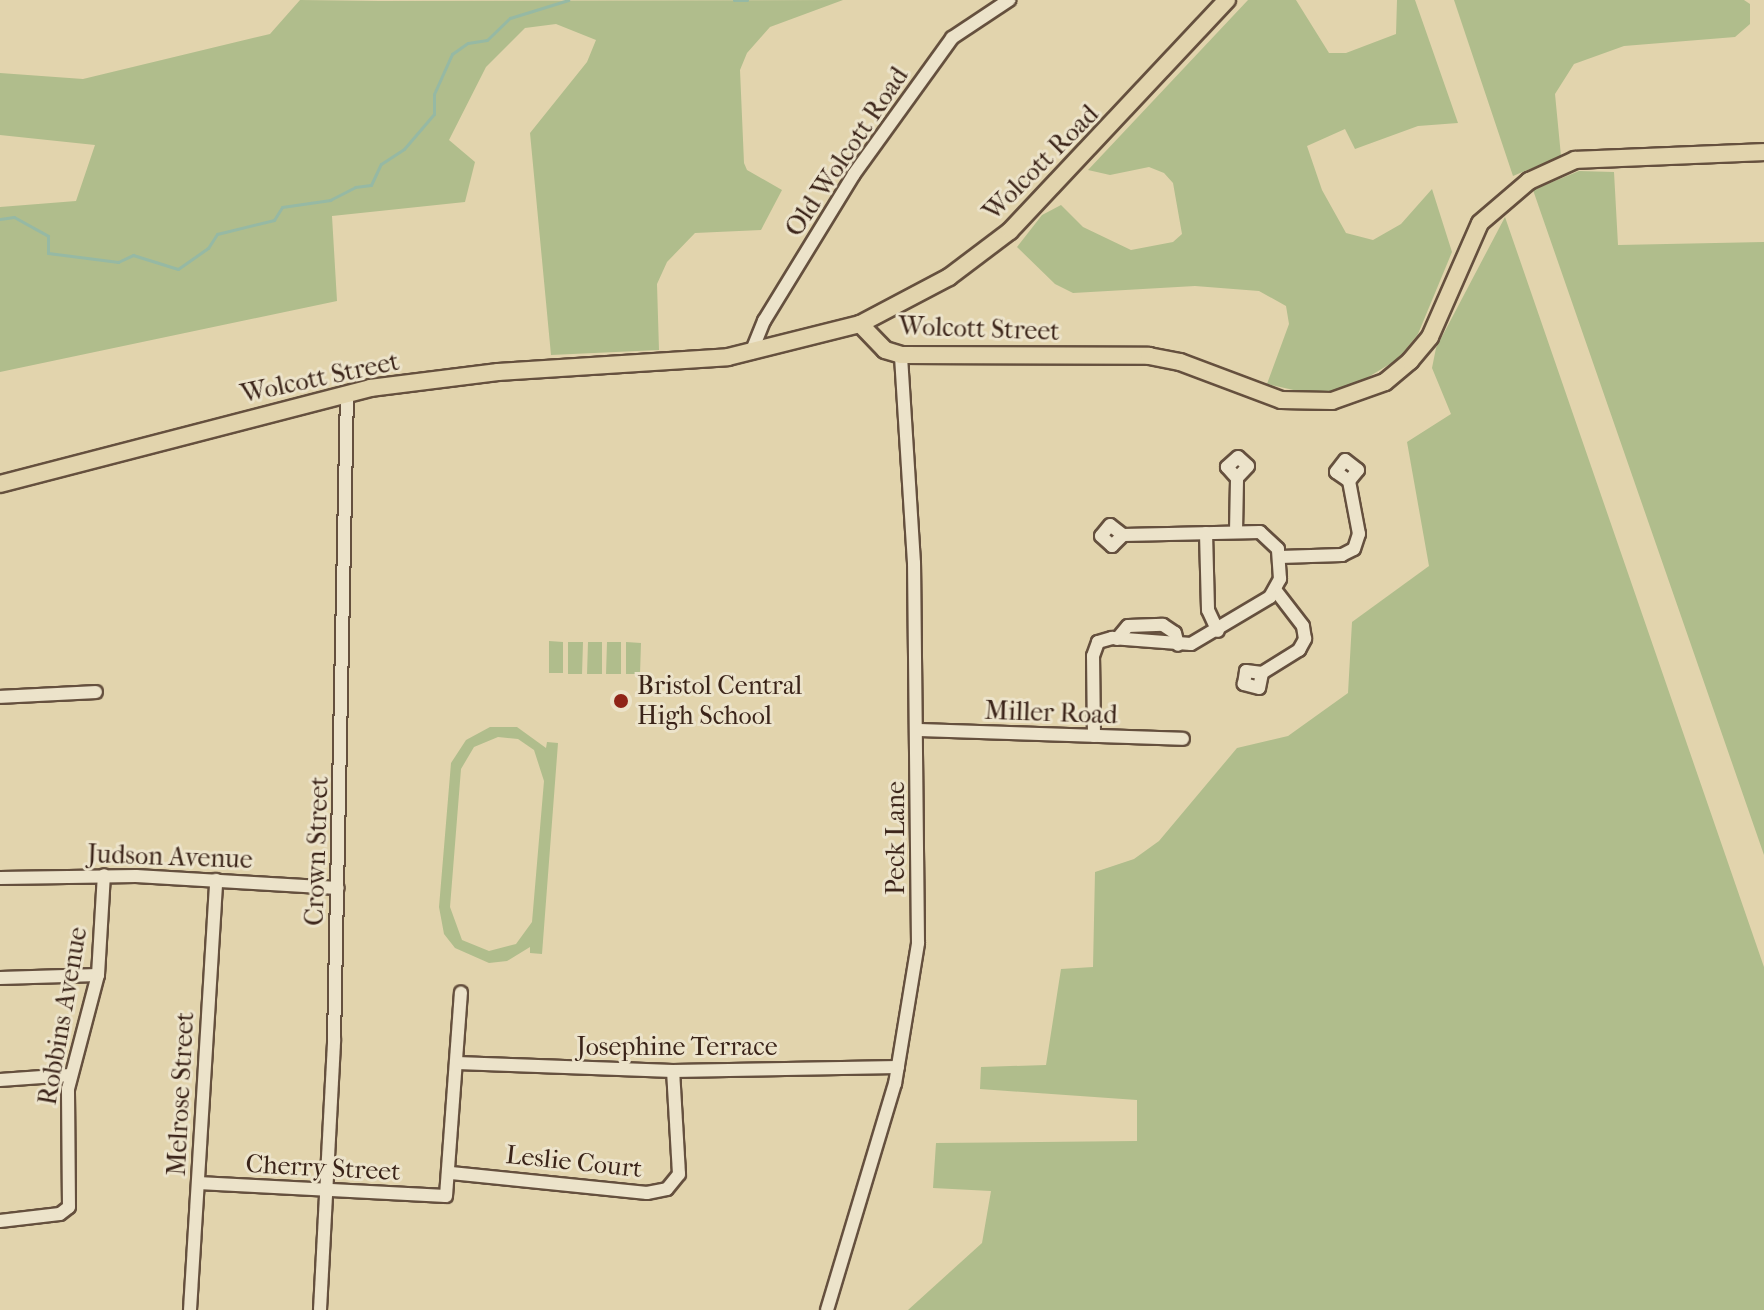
<!DOCTYPE html>
<style>
body{margin:0}
#map{position:relative;width:1764px;height:1310px;overflow:hidden;background:#e2d4ad;font-family:"IM FELL French Canon",serif}
div>[style]{position:absolute}
[style*='--x']{left:calc(var(--x)*1px);top:calc(var(--y)*1px);width:calc(var(--w)*1px);rotate:calc(var(--a)*1deg)}
.green>*{inset:0;background:#b0bd8c}
.stream>*{height:3px;margin:-1.5px;padding:0 1.5px;transform-origin:1.5px;border-radius:1.5px;background:#96b9a4}
.roads{filter:drop-shadow(2px 0 #65503e) drop-shadow(-2px 0 #65503e) drop-shadow(0 2px #65503e) drop-shadow(0 -2px #65503e)}
.minor>*{height:12px;margin:-6px;padding:0 6px;transform-origin:6px;border-radius:6px;background:#ece3ca}
.major>*{height:16px;margin:-8px;padding:0 8px;transform-origin:8px;border-radius:8px;background:#e2d4ad}
.dots>*{width:22px;height:22px;translate:-50% -50%;box-sizing:border-box;border:4px solid #ece3ca;border-radius:50%}
span{translate:-50% -50%;white-space:nowrap;text-align:center;line-height:1.15;-webkit-text-stroke:6px #ece3ca;paint-order:stroke}
.street-label{font-size:26px;color:#3b2419}
.poi-label{font-size:26px;color:#3b2419}
.left{translate:0 -50%;text-align:left}
</style>
<div id="map">
<div class="green">
<div style="clip-path:polygon(300px 0,379px 1px,843px 0,770px 27px,747px 53px,740px 70px,744px 163px,747px 170px,782px 190px,761px 230px,695px 233px,667px 262px,657px 284px,659px 350px,551px 355px,530px 133px,587px 62px,596px 40px,556px 24px,525px 28px,486px 67px,449px 140px,475px 162px,465px 202px,332px 216px,337px 301px,0 372px,0 207px,76px 201px,95px 145px,0 135px,0 73px,83px 79px,270px 34px)"></div>
<div style="clip-path:polygon(1248px 0,1296px 0,1329px 53px,1346px 53px,1396px 34px,1397px 0,1415px 0,1458px 123px,1418px 126px,1355px 149px,1345px 129px,1307px 146px,1322px 190px,1346px 233px,1373px 240px,1401px 224px,1432px 189px,1452px 252px,1418px 334px,1398px 359px,1347px 390px,1316px 395px,1267px 384px,1289px 324px,1286px 306px,1259px 291px,1195px 286px,1073px 293px,1055px 284px,1017px 247px,1042px 215px,1061px 205px,1083px 227px,1131px 250px,1173px 242px,1182px 234px,1173px 183px,1164px 173px,1149px 167px,1110px 175px,1088px 170px)"></div>
<div style="clip-path:polygon(1454px 0,1744px 0,1750px 4px,1750px 24px,1735px 37px,1624px 46px,1574px 64px,1555px 94px,1561px 156px,1513px 176px)"></div>
<div style="clip-path:polygon(1579px 171px,1614px 172px,1618px 245px,1764px 242px,1764px 855px,1533px 190px)"></div>
<div style="clip-path:polygon(1505px 217px,1764px 967px,1764px 1310px,908px 1310px,982px 1243px,991px 1191px,933px 1188px,936px 1143px,1137px 1141px,1137px 1100px,980px 1089px,981px 1067px,1046px 1065px,1061px 969px,1093px 967px,1095px 872px,1134px 859px,1159px 841px,1237px 748px,1288px 736px,1348px 693px,1352px 622px,1429px 566px,1407px 442px,1451px 414px,1432px 368px,1436px 348px)"></div>
<div style="clip-path:polygon(549px 641px,563px 642px,563px 673px,549px 673px)"></div>
<div style="clip-path:polygon(568px 642px,583px 642px,582px 674px,568px 674px)"></div>
<div style="clip-path:polygon(588px 642px,602px 642px,602px 674px,587px 674px)"></div>
<div style="clip-path:polygon(607px 642px,621px 642px,621px 674px,606px 674px)"></div>
<div style="clip-path:polygon(626px 642px,641px 643px,640px 674px,626px 674px)"></div>
<div style="clip-path:polygon(evenodd,490px 727px,517px 727px,546px 748px,547px 742px,558px 743px,542px 954px,530px 953px,530px 947px,507px 961px,489px 963px,455px 948px,444px 934px,439px 907px,451px 763px,466px 740px,490px 727px,498px 737px,518px 739px,534px 750px,544px 781px,532px 922px,516px 944px,489px 951px,462px 940px,450px 907px,461px 769px,474px 747px,498px 737px)"></div>
</div>
<div class="stream">
<div style="--x:734;--y:0;--w:13;--a:0"></div>
<div style="--x:0;--y:219;--w:14;--a:-8"></div>
<div style="--x:14;--y:217;--w:39;--a:29"></div>
<div style="--x:48;--y:236;--w:17;--a:90"></div>
<div style="--x:48;--y:253;--w:71;--a:7.3"></div>
<div style="--x:118;--y:262;--w:17;--a:-25"></div>
<div style="--x:133;--y:255;--w:47;--a:17.3"></div>
<div style="--x:178;--y:269;--w:37;--a:-35"></div>
<div style="--x:208;--y:248;--w:17;--a:-57"></div>
<div style="--x:217;--y:234;--w:59;--a:-13.8"></div>
<div style="--x:274;--y:220;--w:15;--a:-58"></div>
<div style="--x:282;--y:207;--w:49;--a:-8.3"></div>
<div style="--x:330;--y:200;--w:28;--a:-27"></div>
<div style="--x:355;--y:187;--w:16;--a:-7"></div>
<div style="--x:371;--y:185;--w:23;--a:-65"></div>
<div style="--x:381;--y:164;--w:27;--a:-33"></div>
<div style="--x:404;--y:149;--w:46;--a:-49.4"></div>
<div style="--x:434;--y:114;--w:20;--a:-90"></div>
<div style="--x:434;--y:94;--w:44;--a:-65.8"></div>
<div style="--x:452;--y:54;--w:19;--a:-35"></div>
<div style="--x:468;--y:43;--w:19;--a:-9"></div>
<div style="--x:487;--y:40;--w:32;--a:-44"></div>
<div style="--x:510;--y:18;--w:61;--a:-17.2"></div>
</div>
<div class="roads">
<div class="minor">
<div style="--x:751;--y:353;--w:35;--a:-68"></div>
<div style="--x:764;--y:321;--w:172;--a:-58.5"></div>
<div style="--x:854;--y:174;--w:168;--a:-54.2"></div>
<div style="--x:952;--y:38;--w:69;--a:-33.7"></div>
<div style="--x:1236;--y:532;--w:54;--a:-88.9"></div>
<div style="--x:1237;--y:478;--w:16;--a:-47"></div>
<div style="--x:1248;--y:466;--w:13;--a:-138"></div>
<div style="--x:1238;--y:457;--w:15;--a:138"></div>
<div style="--x:1227;--y:467;--w:15;--a:48"></div>
<div style="--x:1206;--y:533;--w:77;--a:88.5"></div>
<div style="--x:1208;--y:610;--w:23;--a:65"></div>
<div style="--x:1280;--y:557;--w:62;--a:-1.8"></div>
<div style="--x:1342;--y:555;--w:13;--a:-27"></div>
<div style="--x:1354;--y:549;--w:16;--a:-72"></div>
<div style="--x:1359;--y:534;--w:54;--a:-100.7"></div>
<div style="--x:1349;--y:481;--w:14;--a:-51"></div>
<div style="--x:1358;--y:470;--w:16;--a:-142"></div>
<div style="--x:1345;--y:460;--w:15;--a:127"></div>
<div style="--x:1336;--y:472;--w:16;--a:35"></div>
<div style="--x:1117;--y:639;--w:17;--a:-50"></div>
<div style="--x:1128;--y:626;--w:35;--a:-2"></div>
<div style="--x:1163;--y:625;--w:14;--a:34"></div>
<div style="--x:1175;--y:633;--w:12;--a:76"></div>
<div style="--x:1262;--y:673;--w:15;--a:101"></div>
<div style="--x:1259;--y:688;--w:16;--a:-165"></div>
<div style="--x:1244;--y:684;--w:13;--a:-81"></div>
<div style="--x:1246;--y:671;--w:16;--a:7"></div>
<div style="--x:1262;--y:673;--w:44;--a:-31.9"></div>
<div style="--x:1299;--y:650;--w:13;--a:-61"></div>
<div style="--x:1305;--y:639;--w:13;--a:-99"></div>
<div style="--x:1303;--y:626;--w:44;--a:-127.6"></div>
<div style="--x:0;--y:697;--w:96;--a:-3"></div>
<div style="--x:918;--y:730;--w:265;--a:1.9"></div>
<div style="--x:1094;--y:736;--w:80;--a:-90.7"></div>
<div style="--x:1093;--y:656;--w:15;--a:-70"></div>
<div style="--x:1098;--y:642;--w:15;--a:-16"></div>
<div style="--x:1112;--y:638;--w:79;--a:4.3"></div>
<div style="--x:1191;--y:644;--w:92;--a:-30.7"></div>
<div style="--x:1270;--y:597;--w:21;--a:-61"></div>
<div style="--x:1280;--y:579;--w:30;--a:-94"></div>
<div style="--x:1278;--y:549;--w:25;--a:-137"></div>
<div style="--x:1260;--y:532;--w:137;--a:178.7"></div>
<div style="--x:1123;--y:535;--w:16;--a:-142"></div>
<div style="--x:1110;--y:525;--w:14;--a:129"></div>
<div style="--x:1101;--y:536;--w:15;--a:42"></div>
<div style="--x:1112;--y:546;--w:16;--a:-45"></div>
<div style="--x:0;--y:878;--w:136;--a:-0.8"></div>
<div style="--x:136;--y:876;--w:202;--a:3.4"></div>
<div style="--x:0;--y:978;--w:98;--a:-1.8"></div>
<div style="--x:457;--y:1063;--w:216;--a:2.1"></div>
<div style="--x:673;--y:1071;--w:225;--a:-1"></div>
<div style="--x:0;--y:1080;--w:70;--a:-4.1"></div>
<div style="--x:451;--y:1173;--w:197;--a:5.8"></div>
<div style="--x:647;--y:1193;--w:20;--a:-11"></div>
<div style="--x:667;--y:1189;--w:19;--a:-51"></div>
<div style="--x:679;--y:1174;--w:103;--a:-93.3"></div>
<div style="--x:198;--y:1183;--w:248;--a:3"></div>
<div style="--x:446;--y:1196;--w:204;--a:-85.8"></div>
<div style="--x:0;--y:1221;--w:60;--a:-6.7"></div>
<div style="--x:60;--y:1214;--w:11;--a:-38"></div>
<div style="--x:69;--y:1207;--w:118;--a:-90.5"></div>
<div style="--x:68;--y:1089;--w:118;--a:-75.3"></div>
<div style="--x:98;--y:975;--w:100;--a:-86.6"></div>
<div style="--x:190;--y:1310;--w:431;--a:-86.5"></div>
<div style="--x:320;--y:1310;--w:270;--a:-87"></div>
<div style="--x:334;--y:1040;--w:647;--a:-88.85"></div>
<div style="--x:827;--y:1310;--w:236;--a:-73.3"></div>
<div style="--x:895;--y:1084;--w:143;--a:-80.7"></div>
<div style="--x:918;--y:943;--w:380;--a:-90.6"></div>
<div style="--x:914;--y:563;--w:208;--a:-93.6"></div>
</div>
<div class="major">
<div style="--x:860;--y:324;--w:36;--a:46"></div>
<div style="--x:885;--y:350;--w:17;--a:17"></div>
<div style="--x:901;--y:355;--w:248;--a:0.2"></div>
<div style="--x:1149;--y:356;--w:32;--a:11"></div>
<div style="--x:1180;--y:362;--w:108;--a:20.6"></div>
<div style="--x:1281;--y:400;--w:51;--a:1.1"></div>
<div style="--x:1332;--y:401;--w:56;--a:-19.7"></div>
<div style="--x:1385;--y:382;--w:33;--a:-40"></div>
<div style="--x:1410;--y:361;--w:31;--a:-50"></div>
<div style="--x:1430;--y:337;--w:124;--a:-66.3"></div>
<div style="--x:1480;--y:223;--w:65;--a:-40.6"></div>
<div style="--x:1529;--y:181;--w:51;--a:-24.5"></div>
<div style="--x:1575;--y:160;--w:189;--a:-2.4"></div>
<div style="--x:0;--y:484;--w:382;--a:-14.5"></div>
<div style="--x:370;--y:388;--w:129;--a:-7.1"></div>
<div style="--x:498;--y:372;--w:230;--a:-3.7"></div>
<div style="--x:728;--y:357;--w:136;--a:-14"></div>
<div style="--x:860;--y:324;--w:101;--a:-27.8"></div>
<div style="--x:949;--y:277;--w:76;--a:-37"></div>
<div style="--x:1010;--y:231;--w:317;--a:-46.8"></div>
</div>
</div>
<div class="dots">
<div style="left:621px;top:701px;background:#8f2418"></div>
</div>
<div class="street-label">
<span style="left:847px;top:152px;rotate:-56deg">Old Wolcott Road</span>
<span style="left:1041px;top:163px;rotate:-45deg">Wolcott Road</span>
<span style="left:979px;top:329px;rotate:2deg">Wolcott Street</span>
<span style="left:320px;top:378px;rotate:-12deg">Wolcott Street</span>
<span style="left:1051px;top:713px;rotate:2deg">Miller Road</span>
<span style="left:896px;top:838px;rotate:-90deg">Peck Lane</span>
<span style="left:317px;top:851px;rotate:-88deg">Crown Street</span>
<span style="left:170px;top:857px;rotate:2deg">Judson Avenue</span>
<span style="left:63px;top:1016px;rotate:-80deg">Robbins Avenue</span>
<span style="left:677px;top:1047px">Josephine Terrace</span>
<span style="left:181px;top:1094px;rotate:-87deg">Melrose Street</span>
<span style="left:574px;top:1162px;rotate:6deg">Leslie Court</span>
<span style="left:323px;top:1168px;rotate:3deg">Cherry Street</span>
</div>
<div class="poi-label">
<span class="left" style="left:637px;top:701px">Bristol Central<br>High School</span>
</div>
</div>
